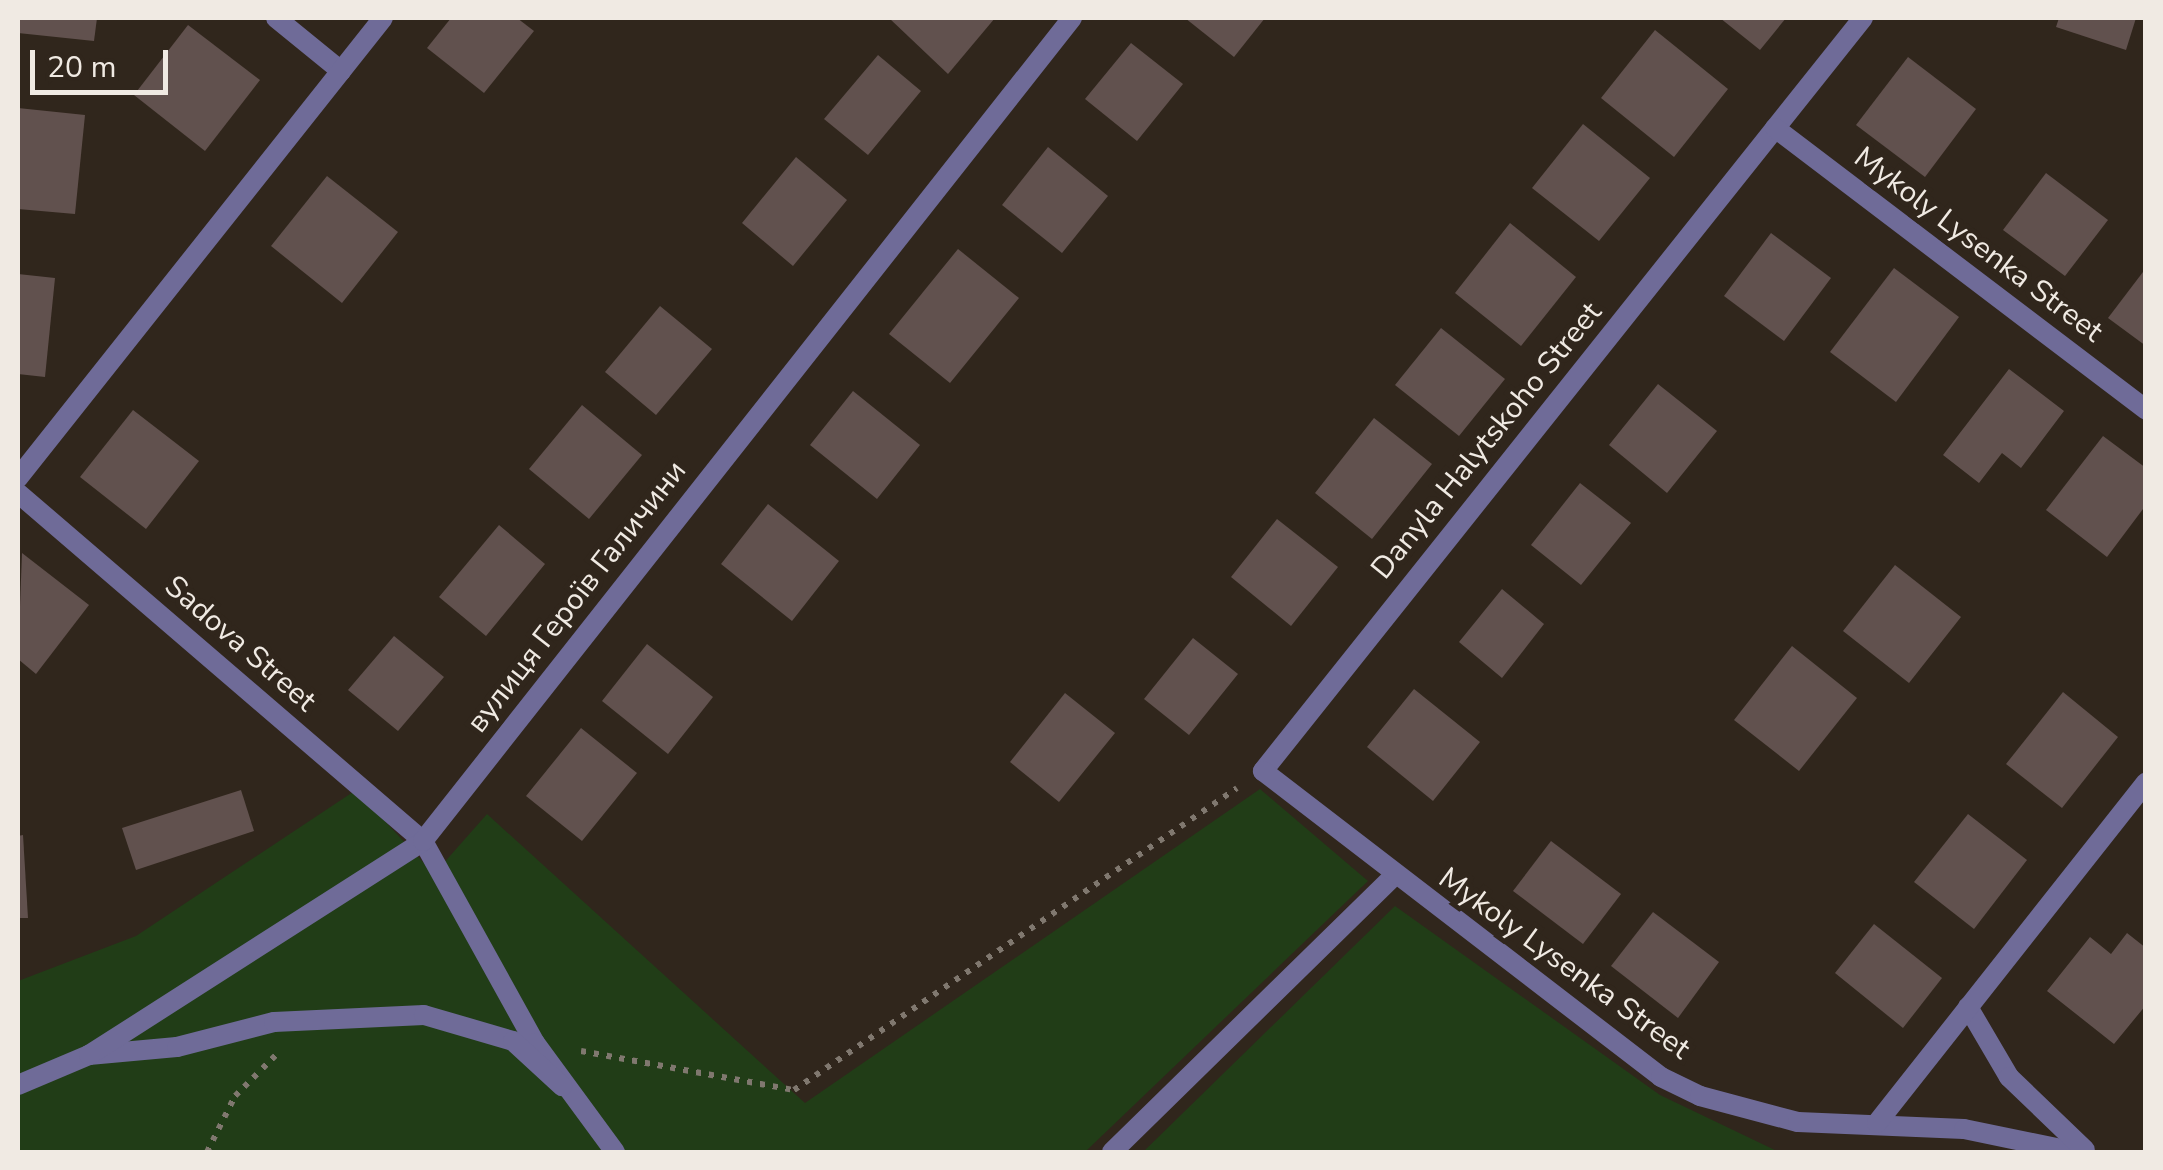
<!DOCTYPE html>
<meta charset="utf-8">
<style>
body{margin:0}
#map{position:relative;width:2163px;height:1170px;overflow:hidden;background:#30261c;font-family:"Nunito Sans",sans-serif}
div>[style]{position:absolute}
[style*='--x']{left:calc(var(--x)*1px);top:calc(var(--y)*1px);width:calc(var(--w)*1px);rotate:calc(var(--a)*1deg)}
.green>*{inset:0;background:#213d17}
.building>*{inset:0;background:#61514e}
.path>*{height:6px;margin-top:-3px;transform-origin:0;background:repeating-linear-gradient(90deg,#80786f 0 5px,transparent 0 13px)}
.lane>*{height:20px;margin:-10px;padding:0 10px;transform-origin:10px;border-radius:10px;background:#6f6b98}
.street>*{height:20px;margin:-10px;padding:0 10px;transform-origin:10px;border-radius:10px;background:#6f6b98}
span{translate:-50% -50%;white-space:nowrap;text-align:center;line-height:1.15;-webkit-text-stroke:10px #30261c;paint-order:stroke}
.street-label{font-size:30px;color:#f0eae3}
.frame{position:absolute;inset:0;border:20px solid #f0eae3;pointer-events:none}
.scale{position:absolute;left:30px;top:50px;width:138px;height:45px;box-sizing:border-box;border:5px solid #f0eae3;border-top:0;padding-left:12px;font-size:30px;line-height:35px;white-space:nowrap;color:#f0eae3;-webkit-text-stroke:8px #30261c;paint-order:stroke}
</style>
<div id="map">
<div class="green">
<div style="clip-path:polygon(1260px 789px,1368px 881px,1085px 1152px,18px 1152px,18px 981px,136px 936px,356px 790px,434px 874px,487px 814px,805px 1103px)"></div>
<div style="clip-path:polygon(1395px 906px,1660px 1095px,1779px 1152px,1143px 1152px)"></div>
</div>
<div class="building">
<div style="clip-path:polygon(18px 18px,97px 18px,94px 41px,18px 33px)"></div>
<div style="clip-path:polygon(451px 18px,517px 18px,534px 31px,484px 93px,427px 48px)"></div>
<div style="clip-path:polygon(889px 18px,995px 18px,948px 74px)"></div>
<div style="clip-path:polygon(1185px 18px,1265px 18px,1234px 57px)"></div>
<div style="clip-path:polygon(1720px 18px,1786px 18px,1760px 50px)"></div>
<div style="clip-path:polygon(2059px 18px,2136px 18px,2126px 50px,2056px 27px)"></div>
<div style="clip-path:polygon(188px 25px,260px 80px,205px 151px,134px 95px)"></div>
<div style="clip-path:polygon(1655px 30px,1728px 89px,1674px 157px,1601px 98px)"></div>
<div style="clip-path:polygon(1131px 43px,1183px 84px,1137px 141px,1085px 99px)"></div>
<div style="clip-path:polygon(878px 55px,921px 91px,868px 155px,824px 119px)"></div>
<div style="clip-path:polygon(1908px 57px,1976px 109px,1925px 177px,1856px 125px)"></div>
<div style="clip-path:polygon(18px 108px,85px 115px,75px 214px,18px 209px)"></div>
<div style="clip-path:polygon(1583px 124px,1650px 178px,1599px 241px,1532px 188px)"></div>
<div style="clip-path:polygon(1048px 147px,1108px 196px,1062px 253px,1002px 205px)"></div>
<div style="clip-path:polygon(796px 157px,847px 200px,793px 266px,742px 223px)"></div>
<div style="clip-path:polygon(2046px 173px,2108px 220px,2065px 276px,2003px 230px)"></div>
<div style="clip-path:polygon(327px 176px,398px 232px,342px 303px,271px 246px)"></div>
<div style="clip-path:polygon(1510px 223px,1576px 277px,1521px 346px,1455px 293px)"></div>
<div style="clip-path:polygon(1771px 233px,1831px 278px,1784px 341px,1724px 296px)"></div>
<div style="clip-path:polygon(958px 249px,1019px 298px,950px 383px,889px 334px)"></div>
<div style="clip-path:polygon(1894px 268px,1959px 317px,1896px 402px,1830px 352px)"></div>
<div style="clip-path:polygon(2146px 268px,2146px 346px,2108px 318px)"></div>
<div style="clip-path:polygon(18px 274px,55px 278px,45px 377px,18px 374px)"></div>
<div style="clip-path:polygon(660px 306px,712px 349px,656px 415px,605px 372px)"></div>
<div style="clip-path:polygon(1441px 328px,1505px 379px,1459px 436px,1395px 385px)"></div>
<div style="clip-path:polygon(2009px 369px,2064px 411px,2021px 468px,2002px 453px,1979px 483px,1943px 455px)"></div>
<div style="clip-path:polygon(1658px 384px,1717px 431px,1667px 493px,1609px 445px)"></div>
<div style="clip-path:polygon(853px 391px,920px 445px,877px 499px,810px 445px)"></div>
<div style="clip-path:polygon(582px 405px,642px 455px,589px 519px,529px 469px)"></div>
<div style="clip-path:polygon(133px 410px,199px 461px,146px 529px,80px 477px)"></div>
<div style="clip-path:polygon(1374px 418px,1432px 464px,1372px 539px,1315px 493px)"></div>
<div style="clip-path:polygon(2103px 436px,2146px 468px,2146px 505px,2107px 557px,2046px 510px)"></div>
<div style="clip-path:polygon(1580px 483px,1631px 523px,1581px 585px,1531px 545px)"></div>
<div style="clip-path:polygon(768px 504px,839px 561px,792px 621px,721px 564px)"></div>
<div style="clip-path:polygon(1277px 519px,1338px 567px,1291px 626px,1231px 577px)"></div>
<div style="clip-path:polygon(499px 525px,545px 564px,486px 636px,439px 597px)"></div>
<div style="clip-path:polygon(22px 553px,89px 605px,36px 674px,18px 659px)"></div>
<div style="clip-path:polygon(1895px 565px,1961px 617px,1909px 683px,1843px 631px)"></div>
<div style="clip-path:polygon(1502px 589px,1544px 624px,1502px 678px,1459px 642px)"></div>
<div style="clip-path:polygon(394px 636px,444px 677px,398px 731px,348px 690px)"></div>
<div style="clip-path:polygon(1193px 638px,1238px 674px,1189px 735px,1144px 699px)"></div>
<div style="clip-path:polygon(647px 644px,713px 697px,668px 754px,602px 701px)"></div>
<div style="clip-path:polygon(1792px 646px,1857px 698px,1799px 771px,1734px 720px)"></div>
<div style="clip-path:polygon(1414px 689px,1480px 742px,1433px 801px,1367px 747px)"></div>
<div style="clip-path:polygon(2063px 692px,2118px 737px,2062px 808px,2006px 764px)"></div>
<div style="clip-path:polygon(1065px 693px,1115px 733px,1059px 802px,1010px 762px)"></div>
<div style="clip-path:polygon(581px 728px,637px 773px,582px 841px,526px 796px)"></div>
<div style="clip-path:polygon(241px 790px,254px 831px,136px 870px,122px 828px)"></div>
<div style="clip-path:polygon(1968px 814px,2027px 860px,1974px 929px,1914px 882px)"></div>
<div style="clip-path:polygon(23px 835px,28px 918px,18px 918px,18px 836px)"></div>
<div style="clip-path:polygon(1551px 841px,1621px 894px,1583px 944px,1513px 891px)"></div>
<div style="clip-path:polygon(1653px 912px,1719px 962px,1678px 1018px,1611px 966px)"></div>
<div style="clip-path:polygon(1874px 924px,1942px 978px,1903px 1028px,1835px 973px)"></div>
<div style="clip-path:polygon(2127px 933px,2146px 948px,2146px 1005px,2114px 1044px,2047px 991px,2090px 937px,2111px 954px)"></div>
</div>
<div class="path">
<div style="--x:581;--y:1051;--w:217;--a:10.4"></div>
<div style="--x:794;--y:1090;--w:536;--a:-34.28"></div>
<div style="--x:207;--y:1152;--w:63;--a:-63.4"></div>
<div style="--x:235;--y:1096;--w:57;--a:-45"></div>
</div>
<div class="lane">
<div style="--x:276;--y:18;--w:84;--a:39.2"></div>
<div style="--x:423;--y:841;--w:231;--a:61"></div>
<div style="--x:535;--y:1043;--w:135;--a:53.7"></div>
<div style="--x:89;--y:1055;--w:88;--a:-5.2"></div>
<div style="--x:177;--y:1047;--w:100;--a:-14.5"></div>
<div style="--x:274;--y:1022;--w:150;--a:-2.7"></div>
<div style="--x:424;--y:1015;--w:93;--a:16.3"></div>
<div style="--x:513;--y:1041;--w:67;--a:42.6"></div>
<div style="--x:1112;--y:1152;--w:395;--a:-44.4"></div>
</div>
<div class="street">
<div style="--x:1863;--y:18;--w:963;--a:128.55"></div>
<div style="--x:1263;--y:771;--w:502;--a:37.55"></div>
<div style="--x:1661;--y:1077;--w:43;--a:26"></div>
<div style="--x:1700;--y:1096;--w:101;--a:14.9"></div>
<div style="--x:1798;--y:1122;--w:166;--a:2.4"></div>
<div style="--x:1964;--y:1129;--w:113;--a:11.7"></div>
<div style="--x:1775;--y:128;--w:466;--a:37.2"></div>
<div style="--x:18;--y:478;--w:587;--a:-51.57"></div>
<div style="--x:18;--y:493;--w:534;--a:40.67"></div>
<div style="--x:1968;--y:1007;--w:81;--a:59.6"></div>
<div style="--x:2009;--y:1077;--w:105;--a:43.8"></div>
<div style="--x:18;--y:1085;--w:77;--a:-22.9"></div>
<div style="--x:89;--y:1055;--w:397;--a:-32.6"></div>
<div style="--x:423;--y:841;--w:1048;--a:-51.74"></div>
<div style="--x:1877;--y:1123;--w:434;--a:-51.7"></div>
</div>
<div class="street-label">
<span style="left:1978px;top:245px;rotate:37deg">Mykoly Lysenka Street</span>
<span style="left:1487px;top:441px;rotate:-51deg">Danyla Halytskoho Street</span>
<span style="left:577px;top:597px;rotate:-52deg">вулиця Героїв Галичини</span>
<span style="left:240px;top:644px;rotate:41deg">Sadova Street</span>
<span style="left:1564px;top:964px;rotate:36deg">Mykoly Lysenka Street</span>
</div>
<div class="frame"></div>
<div class="scale">20 m</div>
</div>
